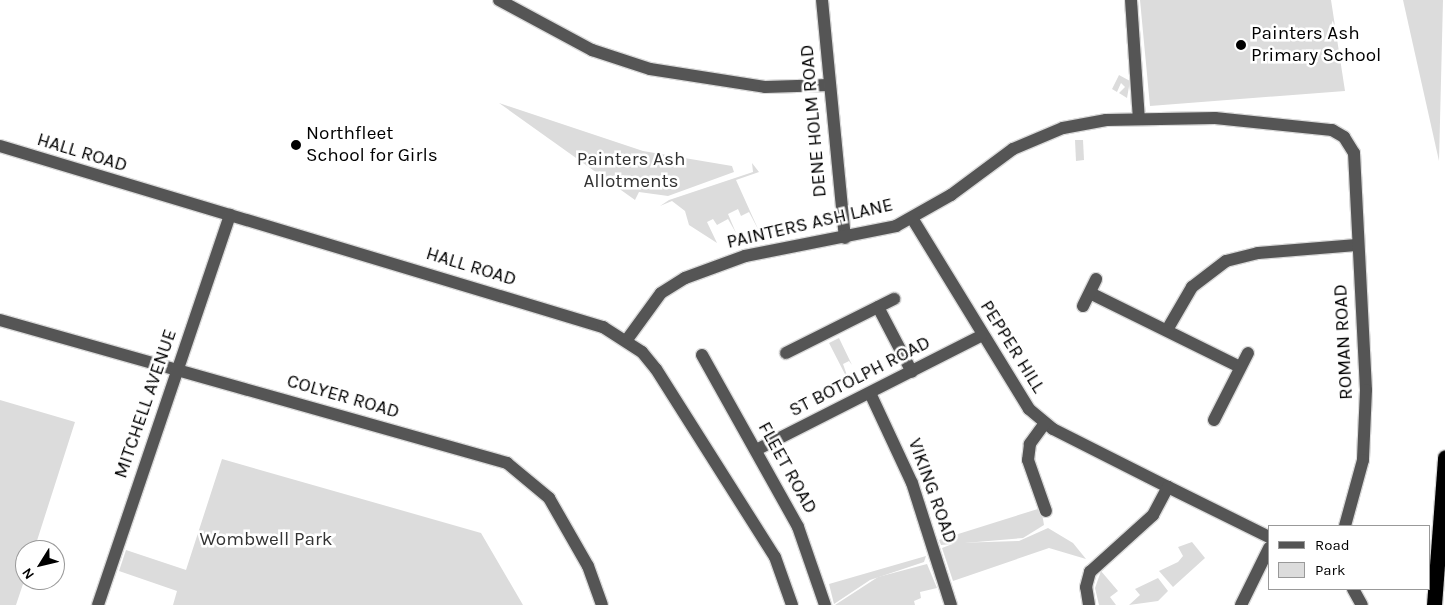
<!DOCTYPE html>
<style>
body{margin:0}
#map{position:relative;width:1445px;height:605px;overflow:hidden;background:#fff;font-family:Karla,sans-serif}
div>[style]{position:absolute}
[style*='--x']{left:calc(var(--x)*1px);top:calc(var(--y)*1px);width:calc(var(--w)*1px);rotate:calc(var(--a)*1deg)}
.green>*{inset:0;background:#dcdcdc}
.roads{filter:drop-shadow(1px 0 #dbdbdb) drop-shadow(-1px 0 #dbdbdb) drop-shadow(0 1px #dbdbdb) drop-shadow(0 -1px #dbdbdb)}
.minor>*{height:12px;margin:-6px;padding:0 6px;transform-origin:6px;border-radius:6px;background:#555}
.highway>*{height:15px;margin:-7.5px;padding:0 7.5px;transform-origin:7.5px;border-radius:7.5px;background:#000}
.dots>*{width:14px;height:14px;translate:-50% -50%;box-sizing:border-box;border:2px solid #fff;border-radius:50%}
span{translate:-50% -50%;white-space:nowrap;text-align:center;line-height:1.15;-webkit-text-stroke:5px #fff;paint-order:stroke}
.poi-label{font-size:19px;color:#000}
.left{translate:0 -50%;text-align:left}
.street-label{font-size:19px;color:#000}
.park-label{font-size:19px;color:#333}
.legend{position:absolute;left:1268px;top:525px;width:162px;height:65px;box-sizing:border-box;background:#fff;border:1px solid #999;margin:0;padding:6px 9px;list-style:none;font-size:15px;color:#000}
.legend li{display:flex;align-items:center;gap:10px;height:25px}
.legend b{width:25px;border:1px solid #999}
.north{position:absolute;left:15px;top:540px;width:50px;height:50px;box-sizing:border-box;background:#fff;border:1px solid #999;border-radius:50%;rotate:234deg;font-size:14px;font-weight:700;line-height:20px;text-align:center;color:#000}
.north::after{content:'';display:block;margin:auto;width:18px;height:22px;background:#000;clip-path:polygon(50% 0,100% 100%,50% 72%,0 100%)}
</style>
<div id="map">
<div class="green">
<div style="clip-path:polygon(1140px 0,1331px 0,1345px 91px,1150px 106px)"></div>
<div style="clip-path:polygon(1403px 0,1443px 0,1439px 161px)"></div>
<div style="clip-path:polygon(1119px 75px,1130px 81px,1127px 98px,1119px 93px,1125px 87px,1121px 83px,1117px 92px,1112px 89px)"></div>
<div style="clip-path:polygon(499px 103px,643px 151px,732px 166px,734px 172px,668px 196px,639px 192px,635px 200px)"></div>
<div style="clip-path:polygon(1075px 140px,1083px 140px,1084px 160px,1076px 161px)"></div>
<div style="clip-path:polygon(752px 163px,759px 172px,736px 180px,759px 231px,749px 212px,741px 216px,738px 209px,728px 214px,736px 233px,728px 219px,717px 225px,713px 219px,707px 222px,717px 243px,689px 225px,685px 211px,672px 201px,660px 206px,669px 200px,753px 172px)"></div>
<div style="clip-path:polygon(839px 338px,852px 365px,849px 361px,843px 364px,850px 384px,829px 343px)"></div>
<div style="clip-path:polygon(0 400px,75px 422px,34px 550px,25px 550px,25px 578px,16px 605px,0 605px)"></div>
<div style="clip-path:polygon(222px 459px,481px 533px,523px 605px,173px 605px,177px 591px,119px 571px,126px 550px,186px 570px)"></div>
<div style="clip-path:polygon(1041px 508px,1044px 525px,1023px 538px,941px 545px,939px 540px)"></div>
<div style="clip-path:polygon(1048px 528px,1073px 543px,1086px 559px,1049px 548px,953px 581px,942px 548px,955px 543px,1019px 541px)"></div>
<div style="clip-path:polygon(1192px 542px,1205px 558px,1173px 587px,1159px 571px,1178px 562px,1183px 556px,1178px 547px)"></div>
<div style="clip-path:polygon(926px 556px,924px 562px,870px 580px,834px 604px,829px 584px)"></div>
<div style="clip-path:polygon(927px 564px,937px 588px,920px 592px,921px 598px,914px 601px,915px 605px,835px 605px,878px 577px)"></div>
<div style="clip-path:polygon(1101px 571px,1118px 591px,1110px 597px,1116px 605px,1099px 605px,1095px 588px)"></div>
<div style="clip-path:polygon(1158px 578px,1168px 591px,1158px 601px,1129px 605px,1140px 595px,1135px 589px)"></div>
</div>
<div class="roads">
<div class="minor">
<div style="--x:499;--y:0;--w:106;--a:28.3"></div>
<div style="--x:592;--y:50;--w:61;--a:18.1"></div>
<div style="--x:650;--y:69;--w:116;--a:8.9"></div>
<div style="--x:765;--y:87;--w:64;--a:-1.8"></div>
<div style="--x:822;--y:0;--w:239;--a:84.5"></div>
<div style="--x:1131;--y:0;--w:119;--a:86.2"></div>
<div style="--x:0;--y:146;--w:630;--a:16.71"></div>
<div style="--x:603;--y:327;--w:46;--a:32.7"></div>
<div style="--x:642;--y:352;--w:22;--a:51"></div>
<div style="--x:656;--y:369;--w:222;--a:57.7"></div>
<div style="--x:775;--y:557;--w:51;--a:70.5"></div>
<div style="--x:912;--y:218;--w:224;--a:58.5"></div>
<div style="--x:1029;--y:409;--w:31;--a:40"></div>
<div style="--x:1053;--y:429;--w:129;--a:26.8"></div>
<div style="--x:1090;--y:293;--w:167;--a:26.3"></div>
<div style="--x:1083;--y:306;--w:30;--a:-64"></div>
<div style="--x:878;--y:307;--w:73;--a:62.4"></div>
<div style="--x:0;--y:320;--w:527;--a:15.75"></div>
<div style="--x:507;--y:463;--w:55;--a:39.8"></div>
<div style="--x:549;--y:498;--w:78;--a:60.2"></div>
<div style="--x:588;--y:566;--w:41;--a:70.3"></div>
<div style="--x:1167;--y:330;--w:50;--a:-59.8"></div>
<div style="--x:1192;--y:287;--w:43;--a:-37.4"></div>
<div style="--x:1226;--y:261;--w:33;--a:-14"></div>
<div style="--x:1258;--y:253;--w:99;--a:-4.6"></div>
<div style="--x:626;--y:341;--w:59;--a:-53.9"></div>
<div style="--x:661;--y:293;--w:28;--a:-32"></div>
<div style="--x:685;--y:278;--w:64;--a:-20.1"></div>
<div style="--x:745;--y:256;--w:154;--a:-11.2"></div>
<div style="--x:896;--y:226;--w:63;--a:-29.4"></div>
<div style="--x:951;--y:195;--w:77;--a:-36.6"></div>
<div style="--x:1013;--y:149;--w:54;--a:-22.8"></div>
<div style="--x:1063;--y:128;--w:44;--a:-10.5"></div>
<div style="--x:1106;--y:120;--w:109;--a:-1.1"></div>
<div style="--x:1215;--y:118;--w:118;--a:5.9"></div>
<div style="--x:1332;--y:130;--w:14;--a:30"></div>
<div style="--x:1344;--y:137;--w:19;--a:58"></div>
<div style="--x:1354;--y:153;--w:237;--a:87.1"></div>
<div style="--x:1366;--y:390;--w:70;--a:92.5"></div>
<div style="--x:1363;--y:460;--w:68;--a:105.3"></div>
<div style="--x:786;--y:353;--w:121;--a:-26.6"></div>
<div style="--x:702;--y:355;--w:197;--a:60.8"></div>
<div style="--x:798;--y:527;--w:83;--a:70.9"></div>
<div style="--x:870;--y:393;--w:99;--a:65"></div>
<div style="--x:912;--y:483;--w:128;--a:72.3"></div>
<div style="--x:1214;--y:420;--w:75;--a:-63.1"></div>
<div style="--x:1045;--y:423;--w:26;--a:126"></div>
<div style="--x:1030;--y:444;--w:16;--a:97"></div>
<div style="--x:1028;--y:460;--w:54;--a:70.6"></div>
<div style="--x:756;--y:450;--w:252;--a:-26.9"></div>
<div style="--x:1353;--y:589;--w:18;--a:61"></div>
<div style="--x:98;--y:605;--w:412;--a:-71.3"></div>
<div style="--x:1089;--y:605;--w:18;--a:-99"></div>
<div style="--x:1086;--y:587;--w:16;--a:-75"></div>
<div style="--x:1090;--y:572;--w:85;--a:-42.1"></div>
<div style="--x:1153;--y:515;--w:32;--a:-62"></div>
<div style="--x:1168;--y:487;--w:113;--a:26.3"></div>
<div style="--x:1241;--y:605;--w:64;--a:-63.8"></div>
</div>
<div class="highway">
<div style="--x:1434;--y:605;--w:148;--a:-85.7"></div>
</div>
</div>
<div class="dots">
<div style="left:1241px;top:45px;background:#000"></div>
<div style="left:296px;top:145px;background:#000"></div>
</div>
<div class="poi-label">
<span class="left" style="left:1251px;top:45px">Painters Ash<br>Primary School</span>
<span class="left" style="left:306px;top:145px">Northfleet<br>School for Girls</span>
</div>
<div class="street-label">
<span style="left:814px;top:121px;rotate:-95deg">DENE HOLM ROAD</span>
<span style="left:82px;top:153px;rotate:17deg">HALL ROAD</span>
<span style="left:810px;top:224px;rotate:-13deg">PAINTERS ASH LANE</span>
<span style="left:471px;top:267px;rotate:17deg">HALL ROAD</span>
<span style="left:1344px;top:342px;rotate:-93deg">ROMAN ROAD</span>
<span style="left:1012px;top:347px;rotate:58deg">PEPPER HILL</span>
<span style="left:860px;top:377px;rotate:-27deg">ST BOTOLPH ROAD</span>
<span style="left:343px;top:397px;rotate:16deg">COLYER ROAD</span>
<span style="left:146px;top:404px;rotate:-71deg">MITCHELL AVENUE</span>
<span style="left:787px;top:468px;rotate:61deg">FLEET ROAD</span>
<span style="left:932px;top:491px;rotate:70deg">VIKING ROAD</span>
</div>
<div class="park-label">
<span style="left:631px;top:171px">Painters Ash<br>Allotments</span>
<span style="left:266px;top:540px">Wombwell Park</span>
</div>
<ul class="legend">
<li><b style="height:6px;background:#555"></b>Road</li>
<li><b style="height:14px;background:#dcdcdc"></b>Park</li>
</ul>
<div class="north">N</div>
</div>
